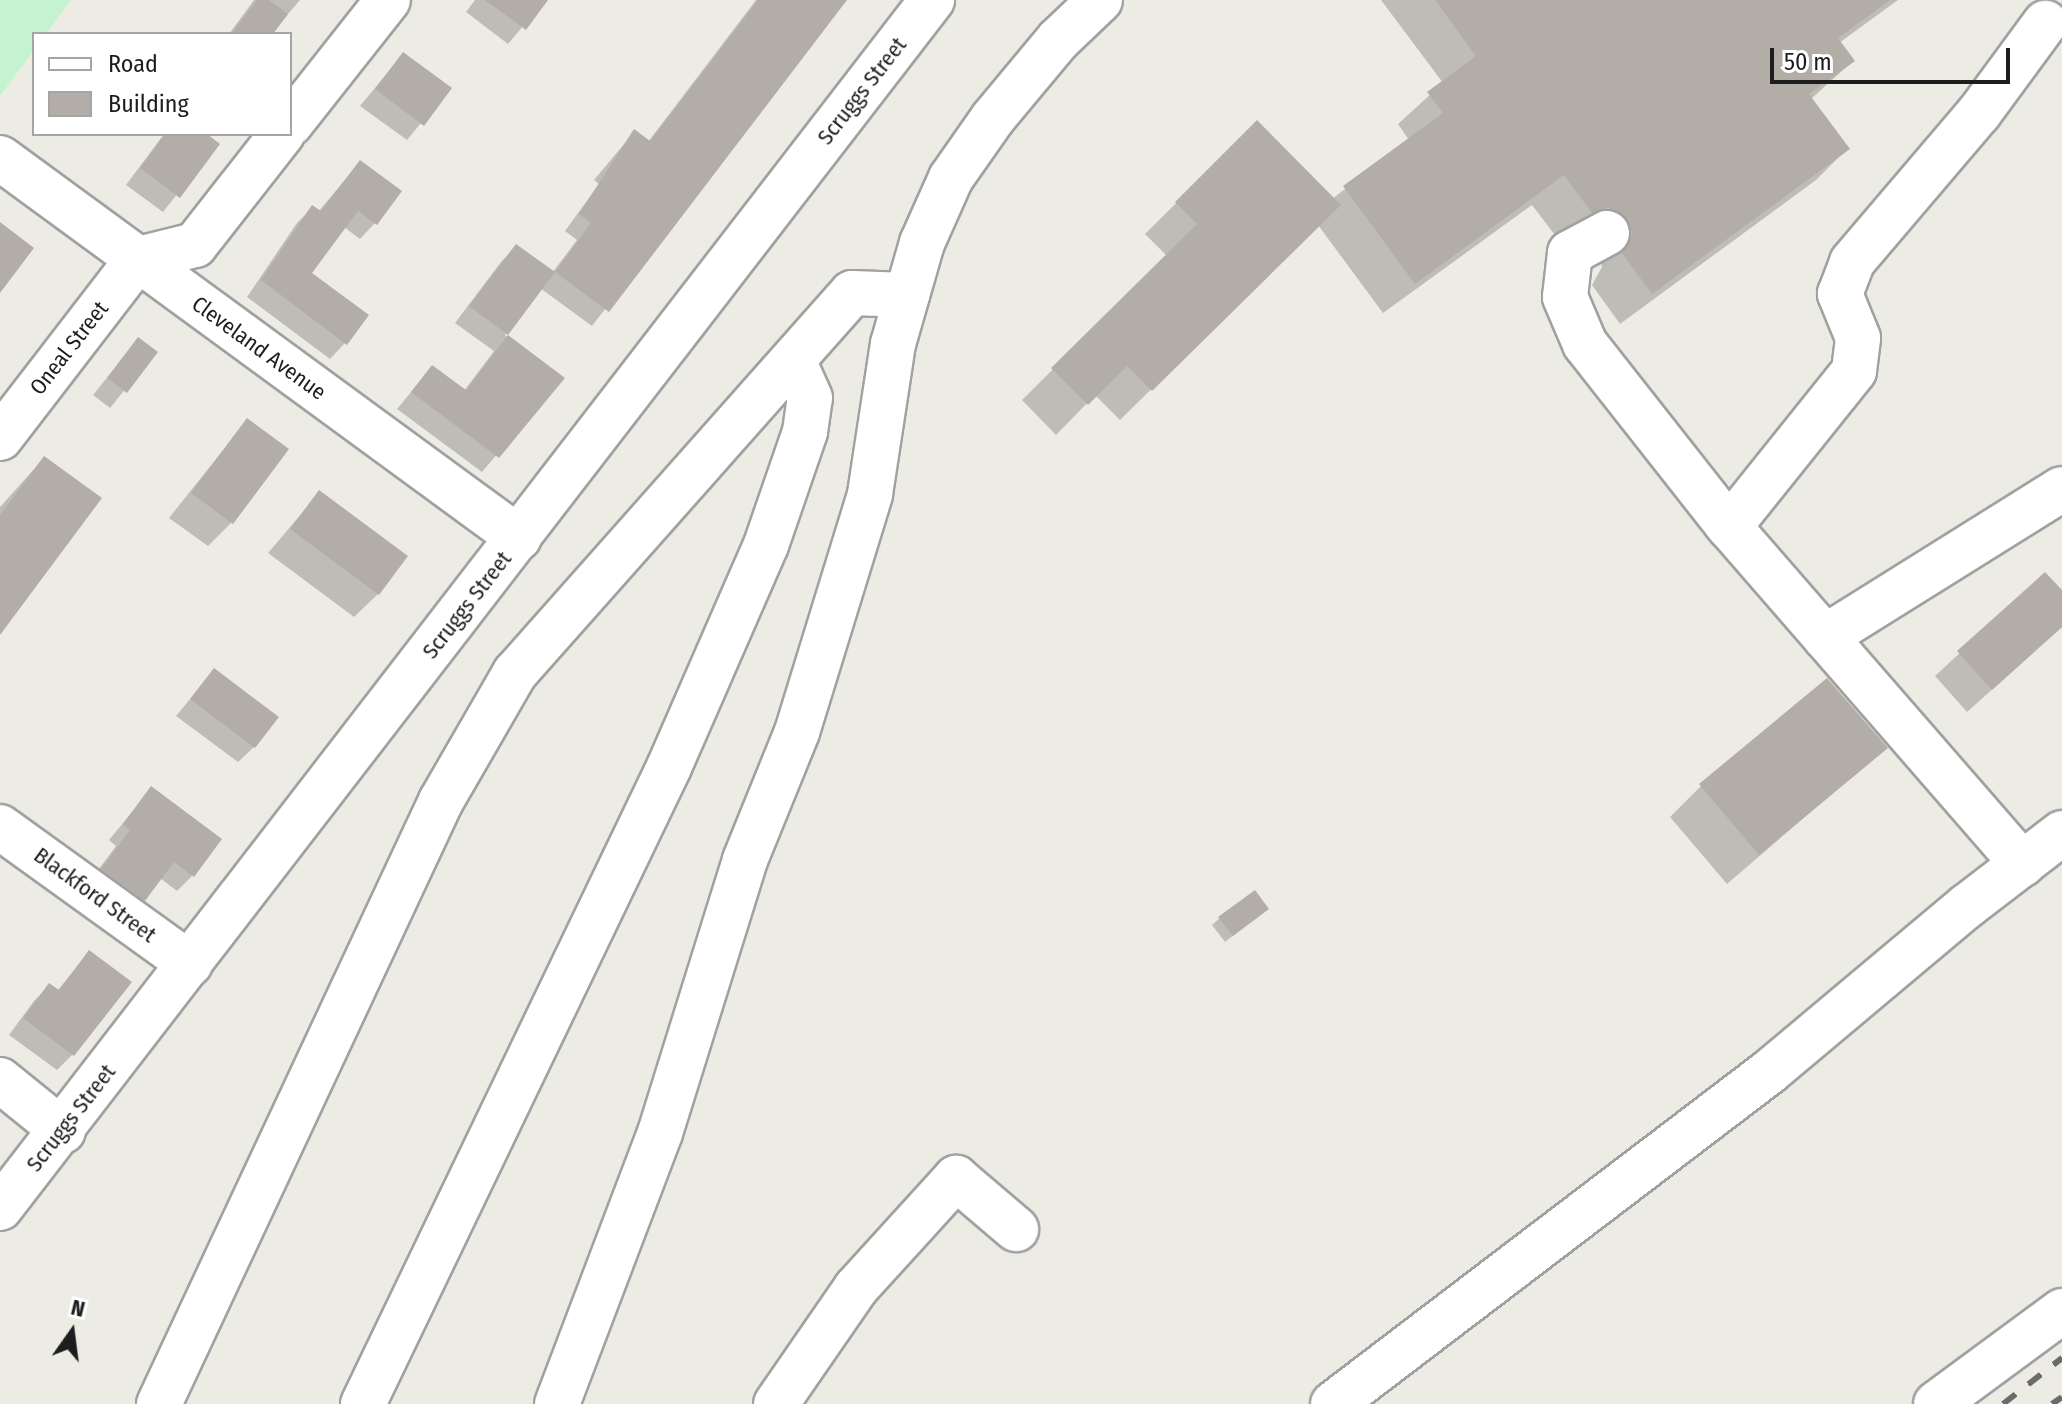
<!DOCTYPE html>
<style>
body{margin:0}
#map{position:relative;width:2062px;height:1404px;overflow:hidden;background:#edece4;font-family:"Fira Sans Condensed",sans-serif}
div>[style]{position:absolute}
[style*='--x']{left:calc(var(--x)*1px);top:calc(var(--y)*1px);width:calc(var(--w)*1px);rotate:calc(var(--a)*1deg)}
.park>*{inset:0;background:#c5f3d2}
.shadow>*{inset:0;background:#0003}
.building>*{inset:0;background:#b2aea7}
.roads{filter:drop-shadow(2px 0 #a1a1a1) drop-shadow(-2px 0 #a1a1a1) drop-shadow(0 2px #a1a1a1) drop-shadow(0 -2px #a1a1a1)}
.minor>*{height:44px;margin:-22px;padding:0 22px;transform-origin:22px;border-radius:22px;background:#fff}
.rail>*{height:6px;margin-top:-3px;transform-origin:0;background:repeating-linear-gradient(90deg,#6b6b6b 0 16px,transparent 0 32px)}
span{translate:-50% -50%;white-space:nowrap;text-align:center;line-height:1.15;-webkit-text-stroke:7px #fff;paint-order:stroke}
.street-label{font-size:22px;color:#1d1d1d}
.legend{position:absolute;left:32px;top:32px;width:260px;height:104px;box-sizing:border-box;background:#fff;border:2px solid #a5a5a5;margin:0;padding:10px 14px;list-style:none;font-size:24px;color:#1d1d1d}
.legend li{display:flex;align-items:center;gap:16px;height:40px}
.legend b{width:40px;border:2px solid #a5a5a5}
.north{position:absolute;left:32px;top:1292px;width:80px;height:80px;-webkit-text-stroke:6px #fff;paint-order:stroke;rotate:14deg;font-size:22px;font-weight:700;line-height:32px;text-align:center;color:#1d1d1d}
.north::after{content:'';display:block;margin:auto;width:28px;height:36px;background:#1d1d1d;clip-path:polygon(50% 0,100% 100%,50% 72%,0 100%)}
.scale{position:absolute;left:1770px;top:48px;width:240px;height:36px;box-sizing:border-box;border:4px solid #1d1d1d;border-top:0;padding-left:10px;font-size:24px;line-height:28px;white-space:nowrap;color:#1d1d1d;-webkit-text-stroke:6px #fff;paint-order:stroke}
</style>
<div id="map">
<div class="park">
<div style="clip-path:polygon(0 0,71px 0,46px 34px,34px 34px,34px 50px,0 96px)"></div>
</div>
<div class="shadow">
<div style="clip-path:polygon(254px 0,300px 0,271px 34px,229px 34px)"></div>
<div style="clip-path:polygon(475px 0,545px 0,508px 44px,466px 12px)"></div>
<div style="clip-path:polygon(756px 0,844px 0,592px 326px,540px 288px,505px 335px,562px 378px,482px 472px,397px 409px,432px 367px,464px 391px,494px 351px,455px 323px,501px 262px,516px 246px,552px 273px,577px 240px,565px 231px,599px 184px,594px 180px,635px 131px,648px 142px)"></div>
<div style="clip-path:polygon(1381px 0,1898px 0,1839px 43px,1853px 61px,1811px 99px,1847px 149px,1816px 180px,1620px 324px,1592px 285px,1602px 267px,1598px 251px,1561px 243px,1532px 205px,1383px 313px,1318px 225px,1120px 420px,1095px 395px,1056px 435px,1022px 400px,1167px 256px,1145px 234px,1257px 123px,1332px 199px,1409px 140px,1398px 124px,1443px 83px)"></div>
<div style="clip-path:polygon(403px 54px,449px 89px,407px 140px,360px 106px)"></div>
<div style="clip-path:polygon(164px 134px,205px 134px,217px 144px,163px 212px,126px 185px)"></div>
<div style="clip-path:polygon(360px 162px,375px 223px,360px 239px,344px 227px,310px 274px,345px 343px,330px 359px,247px 297px,297px 223px,313px 207px,318px 212px)"></div>
<div style="clip-path:polygon(138px 339px,155px 352px,110px 408px,93px 395px)"></div>
<div style="clip-path:polygon(247px 420px,231px 523px,208px 546px,169px 518px)"></div>
<div style="clip-path:polygon(44px 458px,0 632px,0 507px)"></div>
<div style="clip-path:polygon(319px 493px,378px 594px,354px 617px,268px 553px)"></div>
<div style="clip-path:polygon(2045px 574px,2062px 593px,2062px 627px,1967px 712px,1935px 676px)"></div>
<div style="clip-path:polygon(214px 670px,254px 747px,238px 762px,176px 716px)"></div>
<div style="clip-path:polygon(1885px 748px,1727px 884px,1670px 817px,1701px 786px)"></div>
<div style="clip-path:polygon(151px 789px,192px 876px,177px 891px,160px 878px,128px 915px,87px 885px,116px 846px,109px 840px)"></div>
<div style="clip-path:polygon(1267px 909px,1225px 942px,1212px 925px,1220px 918px)"></div>
<div style="clip-path:polygon(89px 953px,72px 1055px,57px 1070px,9px 1035px,34px 1001px,50px 985px,57px 991px)"></div>
</div>
<div class="building">
<div style="clip-path:polygon(257px 0,269px 0,288px 14px,273px 34px,231px 34px)"></div>
<div style="clip-path:polygon(485px 0,548px 0,526px 30px)"></div>
<div style="clip-path:polygon(758px 0,847px 0,609px 312px,555px 272px,591px 223px,579px 214px,634px 129px,650px 141px)"></div>
<div style="clip-path:polygon(1435px 0,1890px 0,1838px 38px,1855px 61px,1809px 94px,1850px 149px,1652px 294px,1622px 253px,1632px 234px,1629px 220px,1608px 208px,1592px 213px,1564px 175px,1415px 284px,1343px 186px,1443px 113px,1427px 92px,1476px 56px)"></div>
<div style="clip-path:polygon(403px 52px,452px 88px,424px 126px,375px 89px)"></div>
<div style="clip-path:polygon(1257px 120px,1341px 205px,1152px 391px,1127px 366px,1088px 405px,1051px 368px,1197px 224px,1175px 202px)"></div>
<div style="clip-path:polygon(165px 134px,207px 134px,220px 144px,180px 198px,140px 168px)"></div>
<div style="clip-path:polygon(360px 160px,402px 191px,377px 225px,358px 211px,312px 273px,369px 315px,347px 345px,261px 280px,312px 205px,321px 211px)"></div>
<div style="clip-path:polygon(0 222px,34px 248px,0 293px)"></div>
<div style="clip-path:polygon(516px 244px,555px 272px,508px 335px,469px 306px)"></div>
<div style="clip-path:polygon(508px 335px,565px 378px,499px 458px,411px 392px,432px 365px,466px 390px)"></div>
<div style="clip-path:polygon(138px 337px,158px 352px,127px 393px,107px 378px)"></div>
<div style="clip-path:polygon(247px 418px,289px 449px,233px 524px,191px 493px)"></div>
<div style="clip-path:polygon(44px 456px,102px 498px,0 635px,0 515px)"></div>
<div style="clip-path:polygon(319px 490px,408px 556px,379px 595px,290px 529px)"></div>
<div style="clip-path:polygon(2045px 572px,2062px 590px,2062px 627px,1992px 690px,1957px 651px)"></div>
<div style="clip-path:polygon(214px 668px,279px 717px,255px 748px,190px 699px)"></div>
<div style="clip-path:polygon(1827px 678px,1888px 748px,1759px 855px,1699px 784px)"></div>
<div style="clip-path:polygon(151px 786px,222px 839px,194px 877px,174px 862px,145px 901px,101px 869px,130px 830px,123px 824px)"></div>
<div style="clip-path:polygon(1255px 890px,1269px 909px,1233px 936px,1218px 917px)"></div>
<div style="clip-path:polygon(89px 950px,132px 982px,74px 1056px,23px 1018px,49px 983px,59px 990px)"></div>
</div>
<div class="roads">
<div class="minor">
<div style="--x:290;--y:124;--w:158;--a:-51.7"></div>
<div style="--x:0;--y:158;--w:643;--a:36.21"></div>
<div style="--x:1607;--y:233;--w:42;--a:151.6"></div>
<div style="--x:1570;--y:253;--w:44;--a:96.5"></div>
<div style="--x:1565;--y:297;--w:51;--a:66.9"></div>
<div style="--x:1585;--y:344;--w:228;--a:51.8"></div>
<div style="--x:1726;--y:523;--w:452;--a:49"></div>
<div style="--x:0;--y:438;--w:226;--a:-52.4"></div>
<div style="--x:138;--y:259;--w:59;--a:-13.8"></div>
<div style="--x:195;--y:245;--w:141;--a:-51.9"></div>
<div style="--x:1729;--y:527;--w:200;--a:-51.3"></div>
<div style="--x:1854;--y:371;--w:33;--a:-83"></div>
<div style="--x:1858;--y:338;--w:48;--a:-112.2"></div>
<div style="--x:1840;--y:294;--w:34;--a:-69"></div>
<div style="--x:1852;--y:262;--w:196;--a:-49.6"></div>
<div style="--x:1979;--y:113;--w:112;--a:-53.7"></div>
<div style="--x:1825;--y:637;--w:279;--a:-32"></div>
<div style="--x:0;--y:827;--w:234;--a:35.8"></div>
<div style="--x:0;--y:1080;--w:81;--a:39"></div>
<div style="--x:0;--y:1208;--w:1526;--a:-52.35"></div>
<div style="--x:159;--y:1404;--w:666;--a:-64.94"></div>
<div style="--x:441;--y:801;--w:148;--a:-60"></div>
<div style="--x:515;--y:673;--w:508;--a:-48.43"></div>
<div style="--x:852;--y:293;--w:55;--a:2.1"></div>
<div style="--x:363;--y:1404;--w:707;--a:-64.34"></div>
<div style="--x:669;--y:767;--w:242;--a:-66.4"></div>
<div style="--x:766;--y:545;--w:120;--a:-71"></div>
<div style="--x:805;--y:432;--w:34;--a:-82"></div>
<div style="--x:810;--y:398;--w:39;--a:-114"></div>
<div style="--x:557;--y:1404;--w:290;--a:-69.2"></div>
<div style="--x:660;--y:1133;--w:286;--a:-72.7"></div>
<div style="--x:745;--y:860;--w:138;--a:-67.9"></div>
<div style="--x:797;--y:732;--w:249;--a:-72.9"></div>
<div style="--x:870;--y:494;--w:152;--a:-81.3"></div>
<div style="--x:893;--y:344;--w:105;--a:-74"></div>
<div style="--x:922;--y:243;--w:71;--a:-66"></div>
<div style="--x:951;--y:178;--w:73;--a:-55"></div>
<div style="--x:993;--y:118;--w:102;--a:-50.2"></div>
<div style="--x:1058;--y:40;--w:58;--a:-43.6"></div>
<div style="--x:776;--y:1404;--w:141;--a:-55.4"></div>
<div style="--x:856;--y:1288;--w:149;--a:-47.7"></div>
<div style="--x:956;--y:1178;--w:79;--a:40.4"></div>
<div style="--x:1333;--y:1404;--w:548;--a:-37.29"></div>
<div style="--x:1769;--y:1072;--w:258;--a:-40"></div>
<div style="--x:1967;--y:906;--w:120;--a:-37.5"></div>
<div style="--x:1936;--y:1404;--w:157;--a:-36.4"></div>
</div>
</div>
<div class="rail">
<div style="--x:2003;--y:1404;--w:75;--a:-37.9"></div>
<div style="--x:2052;--y:1404;--w:12;--a:-35"></div>
</div>
<div class="street-label">
<span style="left:862px;top:91px;rotate:-52deg">Scruggs Street</span>
<span style="left:69px;top:348px;rotate:-52deg">Oneal Street</span>
<span style="left:259px;top:348px;rotate:36deg">Cleveland Avenue</span>
<span style="left:467px;top:605px;rotate:-52deg">Scruggs Street</span>
<span style="left:95px;top:895px;rotate:36deg">Blackford Street</span>
<span style="left:71px;top:1118px;rotate:-52deg">Scruggs Street</span>
</div>
<ul class="legend">
<li><b style="height:10px;background:#fff"></b>Road</li>
<li><b style="height:22px;background:#b2aea7"></b>Building</li>
</ul>
<div class="north">N</div>
<div class="scale">50 m</div>
</div>
